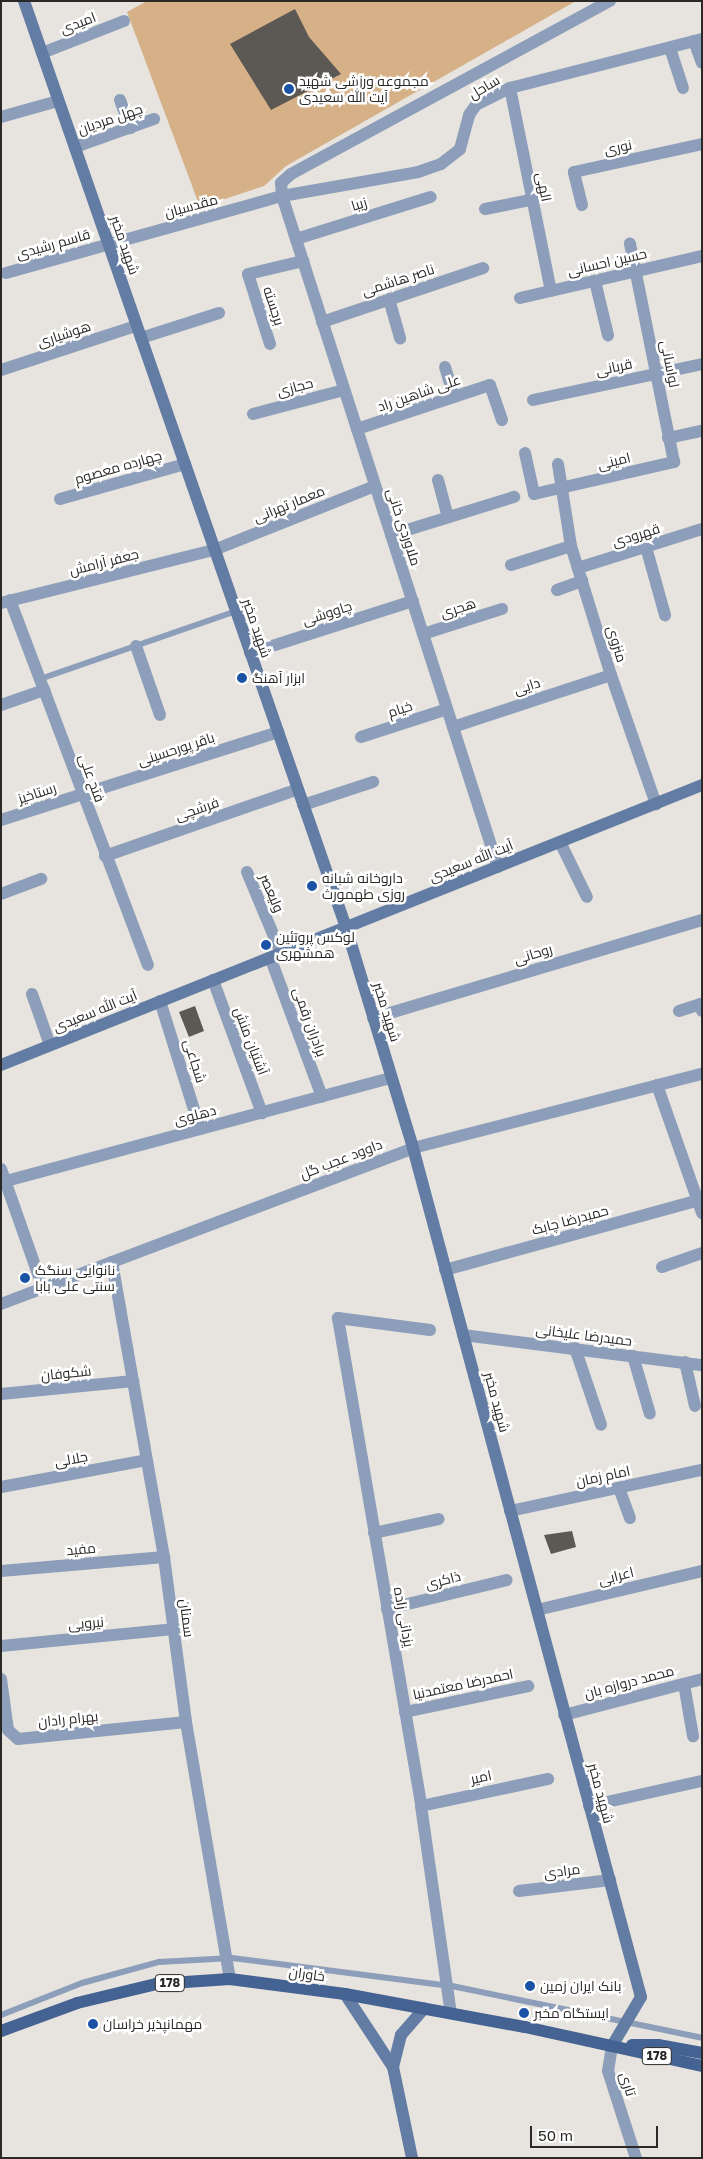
<!DOCTYPE html>
<meta charset="utf-8">
<style>
body{margin:0}
#map{position:relative;width:703px;height:2159px;overflow:hidden;background:#e7e3de;font-family:"Golos Text",Cairo,sans-serif}
div>[style]{position:absolute}
[style*='--x']{left:calc(var(--x)*1px);top:calc(var(--y)*1px);width:calc(var(--w)*1px);rotate:calc(var(--a)*1deg)}
.green>*{inset:0;background:#d6b188}
.building>*{inset:0;background:#5c5853}
.lane>*{height:6px;margin:-3px;padding:0 3px;transform-origin:3px;border-radius:3px;background:#8c9eb9}
.street>*{height:12px;margin:-6px;padding:0 6px;transform-origin:6px;border-radius:6px;background:#8c9eb9}
.secondary>*{height:12px;margin:-6px;padding:0 6px;transform-origin:6px;border-radius:6px;background:#627ca3}
.primary>*{height:12px;margin:-6px;padding:0 6px;transform-origin:6px;border-radius:6px;background:#446392}
.dots>*{width:14px;height:14px;translate:-50% -50%;box-sizing:border-box;border:2px solid #fff;border-radius:50%}
span{translate:-50% -50%;white-space:nowrap;text-align:center;line-height:1.15;-webkit-text-stroke:5px #fff;paint-order:stroke}
.shield-label span{padding:1px 4px;background:#fff;border:1px solid;border-radius:4px;-webkit-text-stroke-width:0}
.shield-label{font-size:12px;color:#2a2927;font-weight:700}
.street-label{font-size:14px;color:#2a2927}
.poi-label{font-size:14px;color:#2a2927}
.left{translate:0 -50%;text-align:left}
.frame{position:absolute;inset:0;border:2px solid #2a2927;pointer-events:none}
.scale{position:absolute;left:530px;top:2126px;width:128px;height:22px;box-sizing:border-box;border:2px solid #2a2927;border-top:0;padding-left:6px;font-size:15px;line-height:18px;white-space:nowrap;color:#2a2927;-webkit-text-stroke:4px #fff;paint-order:stroke}
</style>
<div id="map">
<div class="green">
<div style="clip-path:polygon(147px 1px,576px 1px,286px 166px,264px 186px,200px 207px,127px 12px)"></div>
</div>
<div class="building">
<div style="clip-path:polygon(295px 9px,309px 37px,341px 74px,271px 110px,230px 44px)"></div>
<div style="clip-path:polygon(195px 1006px,204px 1031px,189px 1037px,179px 1012px)"></div>
<div style="clip-path:polygon(572px 1531px,576px 1547px,551px 1554px,544px 1535px)"></div>
</div>
<div class="lane">
<div style="--x:40;--y:679;--w:207;--a:-19.1"></div>
<div style="--x:1;--y:2015;--w:87;--a:-21.6"></div>
<div style="--x:82;--y:1983;--w:80;--a:-15.3"></div>
<div style="--x:159;--y:1962;--w:73;--a:-3.1"></div>
<div style="--x:232;--y:1958;--w:222;--a:7.3"></div>
<div style="--x:452;--y:1986;--w:255;--a:11.7"></div>
</div>
<div class="street">
<div style="--x:694;--y:41;--w:23;--a:70"></div>
<div style="--x:670;--y:48;--w:42;--a:72"></div>
<div style="--x:42;--y:53;--w:88;--a:-21.3"></div>
<div style="--x:510;--y:88;--w:207;--a:78.6"></div>
<div style="--x:120;--y:100;--w:30;--a:70"></div>
<div style="--x:1;--y:117;--w:59;--a:-15.7"></div>
<div style="--x:75;--y:147;--w:84;--a:-19.5"></div>
<div style="--x:582;--y:205;--w:34;--a:-104"></div>
<div style="--x:574;--y:172;--w:131;--a:-12.3"></div>
<div style="--x:485;--y:209;--w:47;--a:-11.1"></div>
<div style="--x:296;--y:239;--w:141;--a:-17.3"></div>
<div style="--x:6;--y:273;--w:287;--a:-15.6"></div>
<div style="--x:282;--y:196;--w:138;--a:-10"></div>
<div style="--x:418;--y:172;--w:24;--a:-19"></div>
<div style="--x:441;--y:164;--w:24;--a:-38"></div>
<div style="--x:460;--y:149;--w:35;--a:-75"></div>
<div style="--x:469;--y:115;--w:12;--a:-55"></div>
<div style="--x:476;--y:105;--w:38;--a:-27"></div>
<div style="--x:510;--y:88;--w:198;--a:-14.3"></div>
<div style="--x:595;--y:281;--w:56;--a:76.5"></div>
<div style="--x:520;--y:298;--w:187;--a:-13"></div>
<div style="--x:389;--y:299;--w:41;--a:74.2"></div>
<div style="--x:322;--y:322;--w:170;--a:-18.5"></div>
<div style="--x:141;--y:338;--w:82;--a:-17.8"></div>
<div style="--x:270;--y:344;--w:73;--a:-107.4"></div>
<div style="--x:248;--y:274;--w:57;--a:-13.3"></div>
<div style="--x:445;--y:367;--w:31;--a:73"></div>
<div style="--x:1;--y:370;--w:142;--a:-18.1"></div>
<div style="--x:533;--y:400;--w:173;--a:-12"></div>
<div style="--x:253;--y:414;--w:94;--a:-14.8"></div>
<div style="--x:357;--y:429;--w:140;--a:-18.3"></div>
<div style="--x:490;--y:385;--w:37;--a:71"></div>
<div style="--x:668;--y:438;--w:35;--a:-12"></div>
<div style="--x:525;--y:453;--w:42;--a:77.6"></div>
<div style="--x:534;--y:494;--w:144;--a:-12.9"></div>
<div style="--x:674;--y:462;--w:223;--a:-101.4"></div>
<div style="--x:558;--y:464;--w:83;--a:81"></div>
<div style="--x:571;--y:546;--w:135;--a:72.8"></div>
<div style="--x:611;--y:675;--w:137;--a:70.8"></div>
<div style="--x:438;--y:480;--w:38;--a:75"></div>
<div style="--x:60;--y:499;--w:130;--a:-15.6"></div>
<div style="--x:391;--y:535;--w:129;--a:-17.2"></div>
<div style="--x:646;--y:547;--w:71;--a:74.4"></div>
<div style="--x:511;--y:565;--w:63;--a:-17.6"></div>
<div style="--x:578;--y:568;--w:130;--a:-17.5"></div>
<div style="--x:557;--y:590;--w:27;--a:-20"></div>
<div style="--x:10;--y:600;--w:390;--a:69.3"></div>
<div style="--x:1;--y:603;--w:219;--a:-14"></div>
<div style="--x:214;--y:550;--w:173;--a:-21.7"></div>
<div style="--x:423;--y:634;--w:83;--a:-17.6"></div>
<div style="--x:136;--y:646;--w:73;--a:70.8"></div>
<div style="--x:250;--y:653;--w:171;--a:-17.7"></div>
<div style="--x:1;--y:705;--w:46;--a:-19.2"></div>
<div style="--x:453;--y:727;--w:166;--a:-18.2"></div>
<div style="--x:361;--y:737;--w:90;--a:-18"></div>
<div style="--x:303;--y:805;--w:74;--a:-18.2"></div>
<div style="--x:1;--y:820;--w:291;--a:-17.6"></div>
<div style="--x:560;--y:842;--w:61;--a:63.9"></div>
<div style="--x:105;--y:856;--w:204;--a:-19.1"></div>
<div style="--x:498;--y:867;--w:705;--a:-107.84"></div>
<div style="--x:282;--y:196;--w:13;--a:-94"></div>
<div style="--x:281;--y:183;--w:13;--a:-42"></div>
<div style="--x:291;--y:174;--w:363;--a:-28.5"></div>
<div style="--x:247;--y:872;--w:88;--a:67.2"></div>
<div style="--x:1;--y:894;--w:43;--a:-20.6"></div>
<div style="--x:270;--y:957;--w:149;--a:69.6"></div>
<div style="--x:213;--y:980;--w:142;--a:69.8"></div>
<div style="--x:32;--y:994;--w:54;--a:70.6"></div>
<div style="--x:160;--y:1001;--w:134;--a:72.6"></div>
<div style="--x:679;--y:1011;--w:22;--a:-18"></div>
<div style="--x:700;--y:1004;--w:7;--a:74"></div>
<div style="--x:373;--y:1018;--w:343;--a:-16.6"></div>
<div style="--x:657;--y:1085;--w:136;--a:70.6"></div>
<div style="--x:1;--y:1169;--w:126;--a:70.6"></div>
<div style="--x:6;--y:1181;--w:399;--a:-15"></div>
<div style="--x:112;--y:1262;--w:300;--a:80"></div>
<div style="--x:164;--y:1557;--w:166;--a:82.4"></div>
<div style="--x:186;--y:1722;--w:261;--a:80.3"></div>
<div style="--x:662;--y:1267;--w:42;--a:-19.3"></div>
<div style="--x:445;--y:1270;--w:267;--a:-15.4"></div>
<div style="--x:1;--y:1304;--w:441;--a:-20.7"></div>
<div style="--x:413;--y:1148;--w:298;--a:-14.4"></div>
<div style="--x:430;--y:1330;--w:93;--a:-172.6"></div>
<div style="--x:338;--y:1318;--w:495;--a:80.3"></div>
<div style="--x:421;--y:1806;--w:209;--a:81.8"></div>
<div style="--x:463;--y:1335;--w:241;--a:7.2"></div>
<div style="--x:575;--y:1348;--w:81;--a:71.3"></div>
<div style="--x:633;--y:1356;--w:60;--a:73.7"></div>
<div style="--x:685;--y:1362;--w:45;--a:77.2"></div>
<div style="--x:1;--y:1394;--w:133;--a:-5.6"></div>
<div style="--x:1;--y:1487;--w:148;--a:-10.5"></div>
<div style="--x:619;--y:1488;--w:32;--a:70"></div>
<div style="--x:510;--y:1511;--w:196;--a:-12.1"></div>
<div style="--x:374;--y:1533;--w:66;--a:-12.2"></div>
<div style="--x:1;--y:1571;--w:164;--a:-4.9"></div>
<div style="--x:387;--y:1609;--w:123;--a:-13.6"></div>
<div style="--x:537;--y:1610;--w:170;--a:-13.3"></div>
<div style="--x:1;--y:1646;--w:173;--a:-5.6"></div>
<div style="--x:1;--y:1679;--w:51;--a:82.2"></div>
<div style="--x:8;--y:1730;--w:13;--a:42"></div>
<div style="--x:18;--y:1739;--w:169;--a:-5.8"></div>
<div style="--x:684;--y:1684;--w:53;--a:80.2"></div>
<div style="--x:405;--y:1712;--w:126;--a:-11.9"></div>
<div style="--x:564;--y:1715;--w:143;--a:-14.6"></div>
<div style="--x:421;--y:1806;--w:130;--a:-12"></div>
<div style="--x:589;--y:1806;--w:116;--a:-12.5"></div>
<div style="--x:519;--y:1891;--w:92;--a:-6.9"></div>
<div style="--x:612;--y:2046;--w:25;--a:99"></div>
<div style="--x:608;--y:2071;--w:91;--a:72.2"></div>
</div>
<div class="secondary">
<div style="--x:24;--y:1;--w:980;--a:70.83"></div>
<div style="--x:346;--y:927;--w:231;--a:73.1"></div>
<div style="--x:413;--y:1148;--w:879;--a:74.97"></div>
<div style="--x:641;--y:1997;--w:57;--a:120.6"></div>
<div style="--x:1;--y:1065;--w:755;--a:-21.77"></div>
<div style="--x:345;--y:1994;--w:87;--a:56.7"></div>
<div style="--x:393;--y:2067;--w:93;--a:78.2"></div>
<div style="--x:393;--y:2067;--w:33;--a:-76"></div>
<div style="--x:401;--y:2035;--w:35;--a:-49"></div>
</div>
<div class="primary">
<div style="--x:1;--y:2031;--w:81;--a:-20.2"></div>
<div style="--x:77;--y:2003;--w:81;--a:-13.5"></div>
<div style="--x:156;--y:1984;--w:74;--a:-3.9"></div>
<div style="--x:230;--y:1979;--w:116;--a:7.4"></div>
<div style="--x:345;--y:1994;--w:183;--a:10.4"></div>
<div style="--x:525;--y:2027;--w:181;--a:12.4"></div>
<div style="--x:632;--y:2045;--w:26;--a:0"></div>
<div style="--x:658;--y:2045;--w:45;--a:10.3"></div>
</div>
<div class="dots">
<div style="left:289px;top:89px;background:#1a53a5"></div>
<div style="left:242px;top:678px;background:#1a53a5"></div>
<div style="left:312px;top:886px;background:#1a53a5"></div>
<div style="left:266px;top:945px;background:#1a53a5"></div>
<div style="left:25px;top:1278px;background:#1a53a5"></div>
<div style="left:530px;top:1986px;background:#1a53a5"></div>
<div style="left:524px;top:2013px;background:#1a53a5"></div>
<div style="left:93px;top:2024px;background:#1a53a5"></div>
</div>
<div class="shield-label">
<span style="left:170px;top:1983px">178</span>
<span style="left:657px;top:2056px">178</span>
</div>
<div class="street-label">
<span style="left:78px;top:23px;rotate:-21deg">امیدی</span>
<span style="left:484px;top:87px;rotate:-31deg">ساحل</span>
<span style="left:110px;top:119px;rotate:-19deg">چهل مردیان</span>
<span style="left:618px;top:147px;rotate:-12deg">نوری</span>
<span style="left:544px;top:187px;rotate:79deg">الهی</span>
<span style="left:359px;top:204px;rotate:-17deg">زیبا</span>
<span style="left:191px;top:206px;rotate:-15deg">مقدسیان</span>
<span style="left:53px;top:244px;rotate:-16deg">قاسم رشیدی</span>
<span style="left:125px;top:245px;rotate:71deg">شهید مخبر</span>
<span style="left:607px;top:262px;rotate:-13deg">حسین احسانی</span>
<span style="left:398px;top:280px;rotate:-18deg">ناصر هاشمی</span>
<span style="left:274px;top:306px;rotate:72deg">برجسته</span>
<span style="left:64px;top:334px;rotate:-18deg">هوشیاری</span>
<span style="left:670px;top:364px;rotate:79deg">لواسانی</span>
<span style="left:614px;top:367px;rotate:-12deg">قربانی</span>
<span style="left:295px;top:387px;rotate:-15deg">حجازی</span>
<span style="left:419px;top:393px;rotate:-19deg">علی شاهین راد</span>
<span style="left:614px;top:461px;rotate:-14deg">امینی</span>
<span style="left:118px;top:467px;rotate:-16deg">چهارده معصوم</span>
<span style="left:289px;top:504px;rotate:-22deg">معمار تهرانی</span>
<span style="left:404px;top:527px;rotate:72deg">ملاوردی خانی</span>
<span style="left:636px;top:535px;rotate:-17deg">قهرودی</span>
<span style="left:104px;top:562px;rotate:-14deg">جعفر آرامش</span>
<span style="left:458px;top:608px;rotate:-18deg">هجری</span>
<span style="left:327px;top:613px;rotate:-18deg">چاووشی</span>
<span style="left:257px;top:628px;rotate:71deg">شهید مخبر</span>
<span style="left:617px;top:644px;rotate:73deg">منزوی</span>
<span style="left:527px;top:686px;rotate:-18deg">دایی</span>
<span style="left:400px;top:709px;rotate:-18deg">خیام</span>
<span style="left:176px;top:749px;rotate:-18deg">باقر پورحسینی</span>
<span style="left:92px;top:778px;rotate:70deg">فتح علی</span>
<span style="left:37px;top:793px;rotate:-18deg">رستاخیز</span>
<span style="left:197px;top:809px;rotate:-19deg">فرشچی</span>
<span style="left:471px;top:861px;rotate:-22deg">آیت الله سعیدی</span>
<span style="left:272px;top:893px;rotate:67deg">ولیعصر</span>
<span style="left:533px;top:954px;rotate:-17deg">روحانی</span>
<span style="left:95px;top:1011px;rotate:-22deg">آیت الله سعیدی</span>
<span style="left:387px;top:1012px;rotate:73deg">شهید مخبر</span>
<span style="left:310px;top:1022px;rotate:70deg">برادران رقمی</span>
<span style="left:251px;top:1041px;rotate:69deg">آشتیان منش</span>
<span style="left:195px;top:1061px;rotate:73deg">شجاعی</span>
<span style="left:195px;top:1115px;rotate:-15deg">دهلوی</span>
<span style="left:341px;top:1159px;rotate:-21deg">داوود عجب گل</span>
<span style="left:570px;top:1220px;rotate:-15deg">حمیدرضا چابک</span>
<span style="left:584px;top:1335px;rotate:7deg">حمیدرضا علیخانی</span>
<span style="left:66px;top:1373px;rotate:-6deg">شکوفان</span>
<span style="left:497px;top:1402px;rotate:75deg">شهید مخبر</span>
<span style="left:71px;top:1459px;rotate:-10deg">جلالی</span>
<span style="left:603px;top:1476px;rotate:-12deg">امام زمان</span>
<span style="left:81px;top:1549px;rotate:-5deg">مفید</span>
<span style="left:616px;top:1576px;rotate:-14deg">اعرابی</span>
<span style="left:443px;top:1580px;rotate:-14deg">ذاکری</span>
<span style="left:404px;top:1617px;rotate:80deg">یزدانی زاده</span>
<span style="left:187px;top:1618px;rotate:83deg">سمنان</span>
<span style="left:86px;top:1623px;rotate:-5deg">نیرویی</span>
<span style="left:629px;top:1682px;rotate:-15deg">محمد دروازه بان</span>
<span style="left:463px;top:1684px;rotate:-12deg">احمدرضا معتمدنیا</span>
<span style="left:68px;top:1719px;rotate:-6deg">بهرام رادان</span>
<span style="left:481px;top:1777px;rotate:-12deg">امیر</span>
<span style="left:601px;top:1793px;rotate:75deg">شهید مخبر</span>
<span style="left:562px;top:1871px;rotate:-7deg">مرادی</span>
<span style="left:307px;top:1974px;rotate:8deg">خاوران</span>
<span style="left:628px;top:2084px;rotate:73deg">تاری</span>
</div>
<div class="poi-label">
<span class="left" style="left:299px;top:89px">مجموعه ورزشی شهید<br>آیت‌ الله سعیدی</span>
<span class="left" style="left:252px;top:678px">ابزار آهنگ</span>
<span class="left" style="left:322px;top:886px">داروخانه شبانه<br>روزی طهمورث</span>
<span class="left" style="left:276px;top:945px">لوکس پروتئین<br>همشهری</span>
<span class="left" style="left:35px;top:1278px">نانوایی سنگک<br>سنتی علی بابا</span>
<span class="left" style="left:540px;top:1986px">بانک ایران زمین</span>
<span class="left" style="left:534px;top:2013px">ایستگاه مخبر</span>
<span class="left" style="left:103px;top:2024px">مهمانپذیر خراسان</span>
</div>
<div class="frame"></div>
<div class="scale">50 m</div>
</div>
